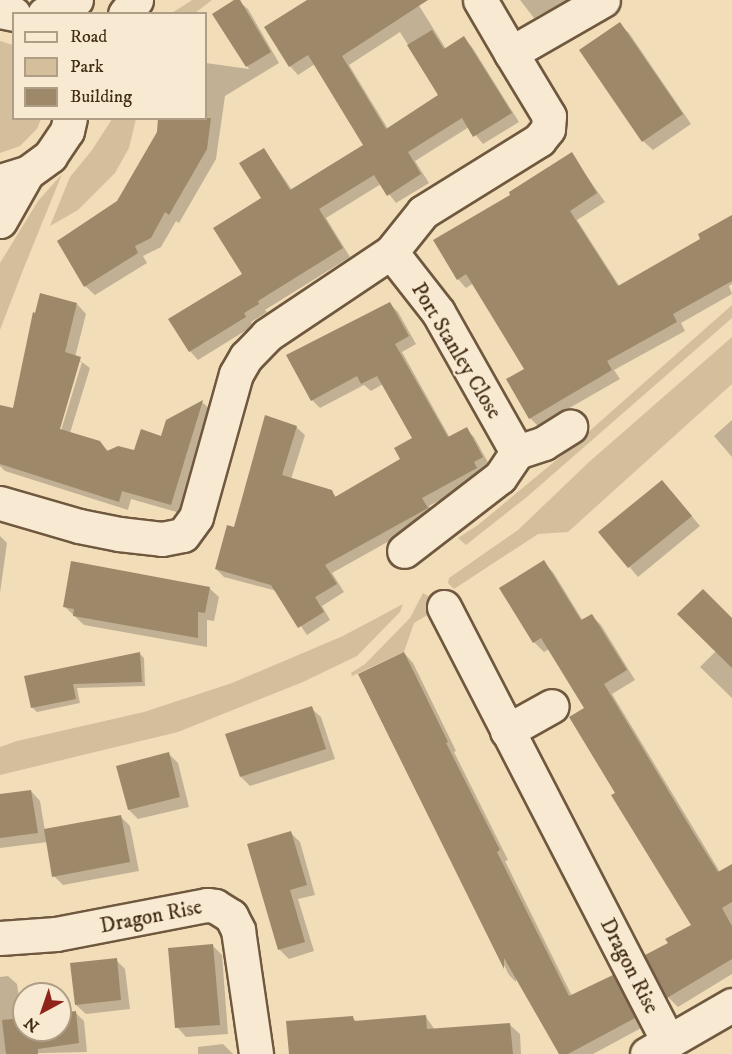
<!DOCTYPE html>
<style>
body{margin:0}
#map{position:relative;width:732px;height:1054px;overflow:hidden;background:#f2ddb9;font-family:"IM FELL DW Pica",serif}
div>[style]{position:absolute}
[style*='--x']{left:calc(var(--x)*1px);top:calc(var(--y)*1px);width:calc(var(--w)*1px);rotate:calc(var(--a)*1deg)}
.green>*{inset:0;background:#d4bf9d}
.shadow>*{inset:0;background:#0003}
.building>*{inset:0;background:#9e886a}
.roads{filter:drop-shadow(2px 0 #6f583e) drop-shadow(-2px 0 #6f583e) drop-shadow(0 2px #6f583e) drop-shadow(0 -2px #6f583e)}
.minor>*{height:33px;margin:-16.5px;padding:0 16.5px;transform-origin:16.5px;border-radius:16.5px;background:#f7e9d2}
span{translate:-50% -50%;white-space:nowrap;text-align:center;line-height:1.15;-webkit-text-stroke:4.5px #f7e9d2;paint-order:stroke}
.street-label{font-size:21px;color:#432c15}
.legend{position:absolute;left:12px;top:12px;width:195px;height:108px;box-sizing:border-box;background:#f7e9d2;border:2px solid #af9d86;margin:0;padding:8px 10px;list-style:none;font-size:18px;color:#432c15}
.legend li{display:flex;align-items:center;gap:12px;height:30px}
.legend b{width:30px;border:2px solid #af9d86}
.north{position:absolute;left:12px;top:982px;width:60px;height:60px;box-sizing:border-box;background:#f7e9d2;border:2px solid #af9d86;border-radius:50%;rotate:220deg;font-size:16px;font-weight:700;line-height:24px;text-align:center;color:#432c15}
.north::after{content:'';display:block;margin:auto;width:21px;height:27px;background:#8f2418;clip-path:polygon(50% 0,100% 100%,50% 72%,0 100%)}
</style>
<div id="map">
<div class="green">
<div style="clip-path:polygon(192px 0,212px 0,195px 13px,172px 13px)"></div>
<div style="clip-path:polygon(0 41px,13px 45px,14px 118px,41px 119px,37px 129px,20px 146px,0 153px)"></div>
<div style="clip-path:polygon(112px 119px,136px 119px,129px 148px,115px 173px,78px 210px,50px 226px,70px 177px,92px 150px)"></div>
<div style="clip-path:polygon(62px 174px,23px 270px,0 330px,0 263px,38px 201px)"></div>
<div style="clip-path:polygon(732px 305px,732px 318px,528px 496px,466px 545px,458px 538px,478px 525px,560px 457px)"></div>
<div style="clip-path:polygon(732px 337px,732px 384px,568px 532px,538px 534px,454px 589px,448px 583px,449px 578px,518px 530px,589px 462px)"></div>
<div style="clip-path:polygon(423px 593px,428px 596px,436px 610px,414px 623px,404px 652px,352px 676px,351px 673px,365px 664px,410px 618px)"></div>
<div style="clip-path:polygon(403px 604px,400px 612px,357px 656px,303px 682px,178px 732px,0 775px,0 747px,17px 741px,144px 712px,232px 683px,343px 636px)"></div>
</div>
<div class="shadow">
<div style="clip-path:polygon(237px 0,248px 9px,279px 63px,225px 96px,216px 159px,179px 223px,176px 221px,161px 247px,143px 256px,147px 263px,95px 295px,85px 286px,118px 202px,206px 118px,206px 63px,249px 69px,214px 14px)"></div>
<div style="clip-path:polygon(evenodd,312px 0,424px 0,418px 4px,446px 49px,464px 38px,472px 47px,519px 122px,483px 144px,469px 127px,415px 161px,429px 183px,396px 203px,381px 184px,326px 218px,350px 257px,265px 310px,267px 312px,251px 322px,253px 326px,198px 360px,190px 351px,244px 275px,263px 199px,264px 149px,292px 190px,365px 146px,315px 64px,298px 75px,290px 66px,312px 0,400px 32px,440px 96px,388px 129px,349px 65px,400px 32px)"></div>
<div style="clip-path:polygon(520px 0,568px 0,534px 18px)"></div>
<div style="clip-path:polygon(619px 24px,629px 33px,691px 124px,653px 150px,643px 141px)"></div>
<div style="clip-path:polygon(571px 154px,605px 202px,577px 220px,620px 287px,702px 240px,732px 216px,732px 284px,729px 286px,732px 294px,681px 323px,685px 331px,614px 370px,620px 379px,538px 426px,530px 418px,526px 369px,474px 283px,466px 288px,458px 279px,513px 195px)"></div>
<div style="clip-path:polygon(evenodd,77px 304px,86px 314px,75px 357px,90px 368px,70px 433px,100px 442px,109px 452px,135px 452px,162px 438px,202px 402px,211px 410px,180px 513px,131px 499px,128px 510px,5px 471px,0 466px,0 406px,15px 410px,77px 304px,78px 362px,82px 362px,59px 437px,57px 436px,78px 362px)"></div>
<div style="clip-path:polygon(390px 304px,398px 312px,416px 344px,402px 352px,450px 438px,466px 429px,474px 437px,490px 466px,484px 476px,429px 506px,434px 516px,332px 573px,344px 592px,322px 606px,330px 620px,307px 635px,277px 591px,224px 577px,216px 569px,235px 529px,296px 427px,305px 435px,291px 479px,331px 491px,337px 498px,402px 460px,414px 439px,383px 384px,371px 391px,364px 385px,320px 408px,312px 400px)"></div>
<div style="clip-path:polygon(732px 420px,732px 457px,714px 436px)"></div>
<div style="clip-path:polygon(671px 491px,700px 526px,638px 577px,600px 532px)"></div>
<div style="clip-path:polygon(0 536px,7px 543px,0 593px)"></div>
<div style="clip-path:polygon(543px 562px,553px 572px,583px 621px,592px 616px,601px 625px,635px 680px,612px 694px,720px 872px,732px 875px,732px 974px,678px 1007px,668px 997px,670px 943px,693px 925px,617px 793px,587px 708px,549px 649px,544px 652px,534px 642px,501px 588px)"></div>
<div style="clip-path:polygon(209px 588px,219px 597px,214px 621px,207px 620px,207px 647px,84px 625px,64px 606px)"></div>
<div style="clip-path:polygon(732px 620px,732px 698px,700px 667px,716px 651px)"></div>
<div style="clip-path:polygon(404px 653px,413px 663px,456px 751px,454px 752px,508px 860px,505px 861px,572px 996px,612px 977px,622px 986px,643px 1027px,593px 1054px,561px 1054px,516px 975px,516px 982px,509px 975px,360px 675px)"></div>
<div style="clip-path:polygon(140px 654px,144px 658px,145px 686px,77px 688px,80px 703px,37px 712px,32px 707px,26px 677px)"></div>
<div style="clip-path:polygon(311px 708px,321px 717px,335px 759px,250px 786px,241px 777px)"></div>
<div style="clip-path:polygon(169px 754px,178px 763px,189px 807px,138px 819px,129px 810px)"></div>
<div style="clip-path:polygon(31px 791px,40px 801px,45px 831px,121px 817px,130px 826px,139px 871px,63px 885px,54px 876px,48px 842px,0 848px,0 795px)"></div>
<div style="clip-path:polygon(291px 833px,300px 842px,315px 895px,298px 899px,314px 951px,289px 959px,279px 949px)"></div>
<div style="clip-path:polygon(213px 946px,222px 955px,228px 1034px,186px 1037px,177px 1027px)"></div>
<div style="clip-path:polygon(116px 960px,125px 969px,130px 1009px,86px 1014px,76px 1005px)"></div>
<div style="clip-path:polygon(8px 976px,17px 984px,24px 1030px,60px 1030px,60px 1014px,75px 1012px,84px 1021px,87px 1052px,0 1054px,0 977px)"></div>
<div style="clip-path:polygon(352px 1017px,358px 1023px,426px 1017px,435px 1030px,510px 1025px,520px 1034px,521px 1054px,290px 1054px)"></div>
<div style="clip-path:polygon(223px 1044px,233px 1054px,198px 1054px,198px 1047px)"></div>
</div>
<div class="building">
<div style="clip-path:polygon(234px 0,240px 0,271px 52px,246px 67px,212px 14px)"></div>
<div style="clip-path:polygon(307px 0,428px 0,342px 56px,386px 129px,438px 95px,407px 45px,432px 30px,444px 49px,464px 36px,512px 113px,473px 137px,462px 118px,408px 152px,421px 174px,387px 196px,374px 175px,319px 209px,343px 248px,258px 301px,259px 304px,244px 313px,246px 317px,189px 352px,168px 319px,242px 274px,213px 228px,261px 198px,239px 163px,264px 148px,290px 190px,363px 145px,308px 55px,289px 67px,264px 27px)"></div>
<div style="clip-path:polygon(620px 22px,683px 114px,642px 142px,579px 50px)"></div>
<div style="clip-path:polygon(158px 118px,211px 118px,207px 149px,169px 215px,165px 212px,151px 238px,135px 246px,138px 253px,84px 287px,57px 241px,117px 201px,157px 132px)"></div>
<div style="clip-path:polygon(572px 152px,597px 193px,570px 211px,618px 286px,700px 239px,698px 234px,732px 215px,732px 281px,673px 314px,677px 322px,607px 361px,612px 370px,529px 419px,506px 379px,524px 369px,466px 274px,457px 280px,433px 240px,510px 195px,509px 192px)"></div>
<div style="clip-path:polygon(40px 293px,77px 303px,65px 352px,81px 357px,60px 429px,100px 441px,107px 451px,118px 446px,134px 450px,141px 429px,161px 436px,166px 420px,203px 400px,171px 505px,122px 491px,119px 502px,0 464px,0 405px,13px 408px,33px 312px,35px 313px)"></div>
<div style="clip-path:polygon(390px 302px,409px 336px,395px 344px,448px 437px,467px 427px,483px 457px,474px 462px,477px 468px,422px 498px,428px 508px,325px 565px,337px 584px,315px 597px,324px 612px,298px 628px,271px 585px,215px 569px,227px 525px,234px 527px,265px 415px,297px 426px,282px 475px,332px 490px,335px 497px,400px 459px,394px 448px,412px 438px,377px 376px,361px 384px,357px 376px,311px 401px,286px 355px)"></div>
<div style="clip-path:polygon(662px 480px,692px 516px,628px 568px,598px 532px)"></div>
<div style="clip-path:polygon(544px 560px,581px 620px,592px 614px,627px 670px,604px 684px,696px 837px,718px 872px,732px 864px,732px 902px,722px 908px,732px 926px,732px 959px,667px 998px,645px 955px,668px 943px,665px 939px,691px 925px,611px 795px,615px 793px,569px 717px,584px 708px,541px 638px,533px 643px,499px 588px)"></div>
<div style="clip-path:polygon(71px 561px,210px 587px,205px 613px,198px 612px,198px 638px,73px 616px,74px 609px,63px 607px)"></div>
<div style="clip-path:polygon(703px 589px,732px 618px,732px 668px,677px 614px)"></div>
<div style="clip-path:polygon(140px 652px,142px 682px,73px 684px,76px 699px,31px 708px,24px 676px)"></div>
<div style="clip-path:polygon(404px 652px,448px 742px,446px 743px,500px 850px,497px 852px,569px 996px,613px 975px,635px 1018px,568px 1054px,559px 1054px,504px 958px,504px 969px,358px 674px)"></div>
<div style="clip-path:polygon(312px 706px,326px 749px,240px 777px,225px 734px)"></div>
<div style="clip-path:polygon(169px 752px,180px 797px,128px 810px,116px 766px)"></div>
<div style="clip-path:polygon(31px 790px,38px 833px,0 838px,0 794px)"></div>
<div style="clip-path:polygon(121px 815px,130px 862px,52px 877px,44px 829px)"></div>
<div style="clip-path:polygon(291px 831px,307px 885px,290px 890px,305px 942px,278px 950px,247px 844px)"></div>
<div style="clip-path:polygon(213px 944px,220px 1025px,175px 1028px,168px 948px)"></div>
<div style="clip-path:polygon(117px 958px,121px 1000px,75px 1005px,70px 963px)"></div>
<div style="clip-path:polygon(76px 1011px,79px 1043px,38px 1049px,38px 1054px,6px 1054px,2px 1020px,24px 1018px,24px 1030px,60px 1030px,60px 1013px)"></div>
<div style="clip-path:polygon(426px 1015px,427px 1029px,510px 1023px,513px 1054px,289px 1054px,286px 1021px,353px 1016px,354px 1021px)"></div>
</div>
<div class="roads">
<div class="minor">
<div style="--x:480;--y:0;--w:61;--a:59.7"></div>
<div style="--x:0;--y:11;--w:14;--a:12"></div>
<div style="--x:44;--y:14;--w:35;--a:-24"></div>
<div style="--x:125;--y:14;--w:18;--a:-52"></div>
<div style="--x:0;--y:181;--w:28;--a:-17"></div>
<div style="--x:27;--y:173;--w:29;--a:-36"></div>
<div style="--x:50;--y:156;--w:30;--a:-56"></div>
<div style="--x:67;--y:131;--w:13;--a:-77"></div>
<div style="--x:0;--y:221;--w:55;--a:-60.6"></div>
<div style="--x:391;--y:252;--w:51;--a:-51.3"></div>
<div style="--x:423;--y:212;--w:137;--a:-31.8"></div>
<div style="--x:539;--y:140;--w:14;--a:-51"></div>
<div style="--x:548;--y:129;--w:13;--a:-86"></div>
<div style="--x:549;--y:116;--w:74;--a:-121.1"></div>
<div style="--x:511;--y:53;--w:106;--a:-29.9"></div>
<div style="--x:517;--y:452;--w:28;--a:-18"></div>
<div style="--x:544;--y:443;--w:31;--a:-32"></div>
<div style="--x:0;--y:503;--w:82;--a:16.2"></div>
<div style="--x:79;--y:526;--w:41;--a:11.3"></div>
<div style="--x:119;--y:534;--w:43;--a:6.6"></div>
<div style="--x:162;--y:539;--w:21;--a:-11"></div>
<div style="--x:183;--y:535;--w:22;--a:-54"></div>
<div style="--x:196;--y:517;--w:148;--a:-74.4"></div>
<div style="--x:236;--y:374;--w:20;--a:-60"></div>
<div style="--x:246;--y:357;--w:30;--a:-46"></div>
<div style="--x:267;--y:335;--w:149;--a:-33.8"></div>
<div style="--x:391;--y:252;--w:76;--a:51.9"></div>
<div style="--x:438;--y:312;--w:161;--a:60.6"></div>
<div style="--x:517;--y:452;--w:30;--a:124"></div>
<div style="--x:500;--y:477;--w:121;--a:142.4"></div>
<div style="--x:444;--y:607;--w:488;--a:62.7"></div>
<div style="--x:507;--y:731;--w:51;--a:-29.1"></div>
<div style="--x:0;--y:938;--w:56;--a:-4.1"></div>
<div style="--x:56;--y:934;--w:154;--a:-10.9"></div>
<div style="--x:207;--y:905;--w:8;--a:7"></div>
<div style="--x:215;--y:906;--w:19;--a:32"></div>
<div style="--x:231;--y:916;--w:16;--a:63"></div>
<div style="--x:238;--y:930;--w:125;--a:81.7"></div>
<div style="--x:647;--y:1054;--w:98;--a:-30"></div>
</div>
</div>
<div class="street-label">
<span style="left:456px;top:351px;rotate:59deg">Port Stanley Close</span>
<span style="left:151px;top:917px;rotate:-11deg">Dragon Rise</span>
<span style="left:629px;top:966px;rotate:63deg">Dragon Rise</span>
</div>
<ul class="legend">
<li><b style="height:8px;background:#f7e9d2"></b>Road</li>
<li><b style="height:16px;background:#d4bf9d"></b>Park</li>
<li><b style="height:16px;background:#9e886a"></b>Building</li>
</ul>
<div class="north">N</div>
</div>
